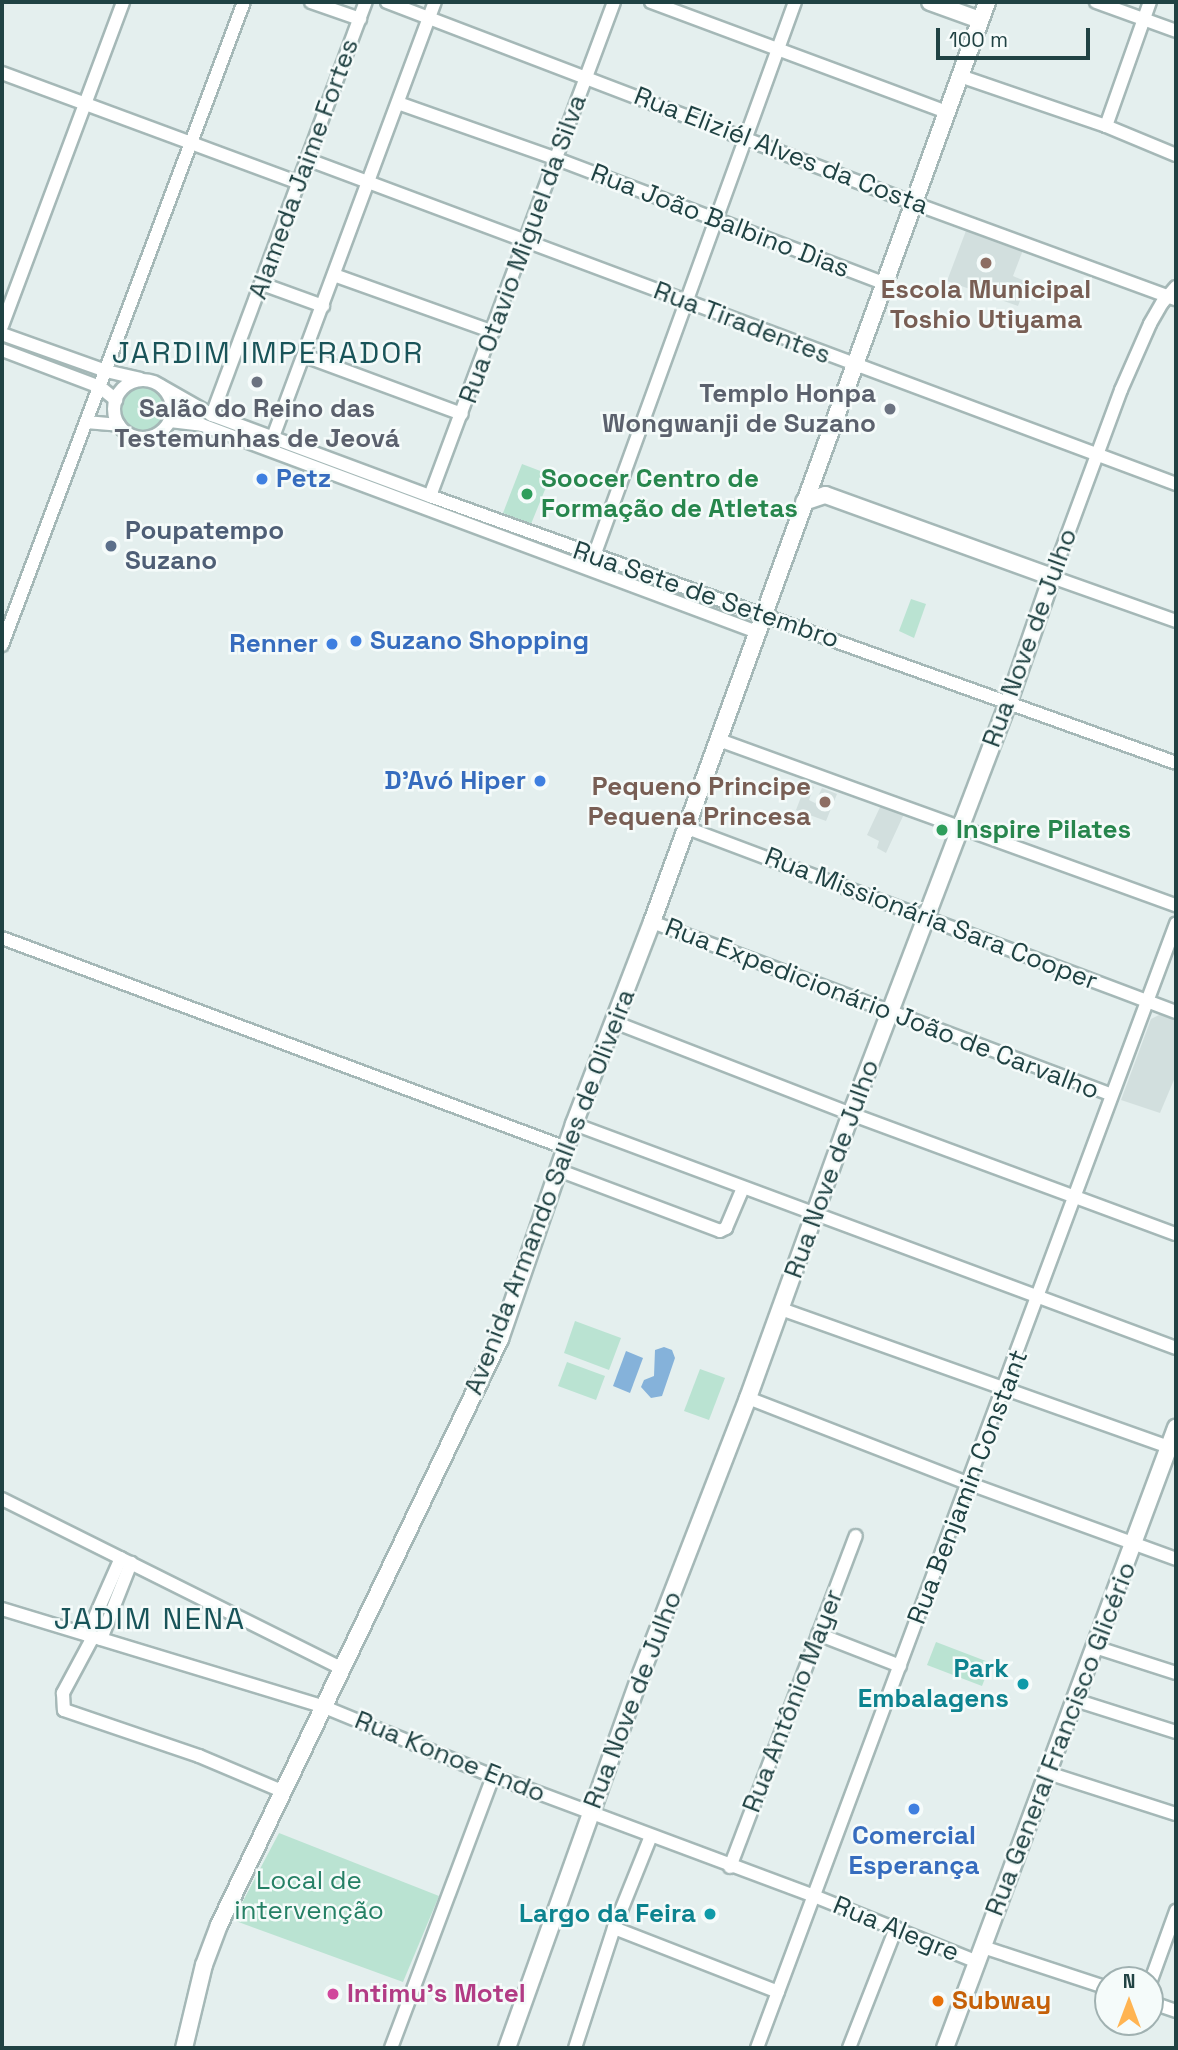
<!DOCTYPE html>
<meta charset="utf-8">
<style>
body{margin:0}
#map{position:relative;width:1178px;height:2050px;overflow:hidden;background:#e4efee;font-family:"Space Grotesk",sans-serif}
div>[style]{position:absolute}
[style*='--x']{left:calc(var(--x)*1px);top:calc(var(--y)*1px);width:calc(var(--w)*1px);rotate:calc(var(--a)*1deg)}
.built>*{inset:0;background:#d2dfde}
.green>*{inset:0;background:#bae3d2}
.round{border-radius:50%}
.water>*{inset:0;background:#85b2da}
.roads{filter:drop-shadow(2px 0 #a5b8b7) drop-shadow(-2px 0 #a5b8b7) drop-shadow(0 2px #a5b8b7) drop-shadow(0 -2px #a5b8b7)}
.street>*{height:12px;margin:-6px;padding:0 6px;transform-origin:6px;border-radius:6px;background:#fff}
.street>.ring{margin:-6px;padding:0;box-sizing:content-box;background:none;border:12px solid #fff;border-radius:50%}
.secondary>*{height:16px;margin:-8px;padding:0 8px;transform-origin:8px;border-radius:8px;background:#fff}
.dots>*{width:19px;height:19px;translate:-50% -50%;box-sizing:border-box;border:4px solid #f5fbfa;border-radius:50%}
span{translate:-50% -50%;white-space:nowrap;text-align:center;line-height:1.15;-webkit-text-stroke:5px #f5fbfa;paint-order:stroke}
.street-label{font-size:26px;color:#204243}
.education-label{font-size:26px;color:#785e54;font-weight:700}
.right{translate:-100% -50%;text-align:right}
.worship-label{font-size:26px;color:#5b616d;font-weight:700}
.shop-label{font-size:26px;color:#366cbe;font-weight:700}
.left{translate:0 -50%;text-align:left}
.leisure-label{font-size:26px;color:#27864d;font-weight:700}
.service-label{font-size:26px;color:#4e5e75;font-weight:700}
.culture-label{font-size:26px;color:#0d838f;font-weight:700}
.park-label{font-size:26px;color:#258065}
.hotel-label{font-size:26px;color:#b23c85;font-weight:700}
.food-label{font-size:26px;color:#c56008;font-weight:700}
.quarter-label{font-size:30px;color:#195459;letter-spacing:2px}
.frame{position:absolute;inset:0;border:4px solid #204243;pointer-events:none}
.north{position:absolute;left:1094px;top:1966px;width:70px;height:70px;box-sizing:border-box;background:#f5fbfa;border:2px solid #a0b1b1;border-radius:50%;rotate:0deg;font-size:19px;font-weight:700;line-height:28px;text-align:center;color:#204243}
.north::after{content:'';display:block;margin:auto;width:24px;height:32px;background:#ffb452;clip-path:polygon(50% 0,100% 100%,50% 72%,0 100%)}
.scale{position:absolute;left:936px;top:28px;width:154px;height:32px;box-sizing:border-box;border:4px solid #204243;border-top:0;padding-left:9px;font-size:21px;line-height:24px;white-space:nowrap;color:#204243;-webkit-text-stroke:5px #f5fbfa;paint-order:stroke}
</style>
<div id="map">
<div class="built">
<div style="clip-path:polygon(967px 228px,1023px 250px,1013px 276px,1027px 282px,1018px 306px,947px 281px)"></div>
<div style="clip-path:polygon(806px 784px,814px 787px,809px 800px,815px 803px,822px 788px,837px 794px,826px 821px,796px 810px)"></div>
<div style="clip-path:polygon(881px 805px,904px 814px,886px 853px,877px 848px,879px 841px,867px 835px)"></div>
<div style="clip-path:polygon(1161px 1014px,1176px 1020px,1176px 1075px,1160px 1113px,1121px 1100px,1151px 1019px)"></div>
</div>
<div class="green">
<div class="round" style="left:119px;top:384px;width:50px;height:50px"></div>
<div style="clip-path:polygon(522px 464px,551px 475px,531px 524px,503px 513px)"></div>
<div style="clip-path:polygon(911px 599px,926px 604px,914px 638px,899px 631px)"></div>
<div style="clip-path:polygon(575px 1321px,621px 1338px,609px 1370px,564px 1353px)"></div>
<div style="clip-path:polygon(567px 1362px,605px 1376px,596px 1400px,558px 1386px)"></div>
<div style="clip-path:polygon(700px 1369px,725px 1378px,709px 1420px,684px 1411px)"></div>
<div style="clip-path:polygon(936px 1642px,991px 1663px,982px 1686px,927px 1665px)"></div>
<div style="clip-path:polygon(279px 1833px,439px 1896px,403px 1982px,233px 1920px)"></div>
</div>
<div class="water">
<div style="clip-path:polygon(664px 1347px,672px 1350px,675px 1358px,662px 1396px,651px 1398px,641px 1387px,644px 1380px,654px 1376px,655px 1350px)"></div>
<div style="clip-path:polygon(626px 1351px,643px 1358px,630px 1393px,613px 1386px)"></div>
</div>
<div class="roads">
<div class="street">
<div style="--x:311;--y:2;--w:52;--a:19.1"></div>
<div style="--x:387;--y:2;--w:563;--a:20.91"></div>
<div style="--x:913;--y:203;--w:280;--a:20.1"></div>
<div style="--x:651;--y:2;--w:315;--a:20.4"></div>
<div style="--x:1096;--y:2;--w:85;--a:19.9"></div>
<div style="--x:2;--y:73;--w:317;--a:20.3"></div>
<div style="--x:960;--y:76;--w:154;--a:18.9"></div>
<div style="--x:1106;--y:126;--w:76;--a:22.5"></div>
<div style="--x:398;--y:103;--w:169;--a:19.4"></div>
<div style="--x:557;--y:159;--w:350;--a:20.8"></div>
<div style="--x:1106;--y:126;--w:132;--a:-70.5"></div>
<div style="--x:309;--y:160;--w:926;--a:20.49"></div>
<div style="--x:334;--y:275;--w:169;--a:19.7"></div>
<div style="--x:262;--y:284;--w:65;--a:19.8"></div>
<div style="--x:1176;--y:287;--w:21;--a:131"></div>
<div style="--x:1162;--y:303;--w:24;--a:120"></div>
<div style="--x:1150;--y:324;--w:72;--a:113.7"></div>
<div style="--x:1121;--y:390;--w:199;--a:110.3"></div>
<div style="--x:1052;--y:577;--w:132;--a:19.5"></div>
<div style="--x:2;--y:326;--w:346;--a:-69.5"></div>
<div style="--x:2;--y:334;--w:110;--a:19.6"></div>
<div style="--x:106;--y:371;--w:35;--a:13"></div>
<div style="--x:2;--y:350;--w:105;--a:20.7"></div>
<div style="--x:100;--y:387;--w:21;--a:39"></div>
<div style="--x:305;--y:356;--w:167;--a:20.3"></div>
<div class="ring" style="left:114px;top:380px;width:46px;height:46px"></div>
<div style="--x:161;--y:386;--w:59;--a:29.6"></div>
<div style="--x:212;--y:415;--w:233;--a:20.4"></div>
<div style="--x:430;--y:496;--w:792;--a:19.69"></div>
<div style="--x:212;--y:415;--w:441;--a:-69.6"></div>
<div style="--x:170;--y:421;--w:32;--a:7"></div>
<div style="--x:202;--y:425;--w:592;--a:20.45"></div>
<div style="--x:86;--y:422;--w:33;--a:5"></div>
<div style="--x:273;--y:437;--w:464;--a:-69.6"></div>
<div style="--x:430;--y:496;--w:527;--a:-69.57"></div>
<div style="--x:594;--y:556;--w:589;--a:-70.06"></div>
<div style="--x:2;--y:645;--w:687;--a:-69.38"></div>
<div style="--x:719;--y:740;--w:486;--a:19.9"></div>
<div style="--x:687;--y:828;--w:522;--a:20.62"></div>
<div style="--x:652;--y:922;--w:491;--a:20.6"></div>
<div style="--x:2;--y:938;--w:602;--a:20.42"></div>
<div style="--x:614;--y:1022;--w:254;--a:21.2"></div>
<div style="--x:851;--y:1114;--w:346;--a:20.3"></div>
<div style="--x:574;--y:1124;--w:642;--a:20.41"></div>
<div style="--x:558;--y:1170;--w:173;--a:20.6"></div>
<div style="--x:720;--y:1231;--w:7;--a:-27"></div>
<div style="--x:726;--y:1228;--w:43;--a:-67"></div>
<div style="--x:781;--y:1309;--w:412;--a:19.6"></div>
<div style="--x:748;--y:1398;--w:238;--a:21.2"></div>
<div style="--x:970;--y:1484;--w:219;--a:20"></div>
<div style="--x:2;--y:1499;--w:379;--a:26.5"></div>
<div style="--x:2;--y:1609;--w:334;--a:16.9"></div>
<div style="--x:322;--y:1706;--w:185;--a:22.3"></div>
<div style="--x:493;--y:1776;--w:343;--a:20.5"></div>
<div style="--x:814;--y:1896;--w:176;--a:22"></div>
<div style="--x:818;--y:1634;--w:88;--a:21.3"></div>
<div style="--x:87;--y:1635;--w:84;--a:-66.2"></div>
<div style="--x:93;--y:1637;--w:64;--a:118.2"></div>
<div style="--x:63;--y:1693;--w:17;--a:87"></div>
<div style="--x:64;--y:1710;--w:143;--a:18.8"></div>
<div style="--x:199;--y:1756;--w:90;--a:22.9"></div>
<div style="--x:101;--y:1639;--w:82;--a:-68.5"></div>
<div style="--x:1095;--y:1647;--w:85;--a:17.8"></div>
<div style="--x:1075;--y:1700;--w:106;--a:17.6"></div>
<div style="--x:1048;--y:1773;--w:134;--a:17.8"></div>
<div style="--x:730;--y:1867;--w:354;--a:-69.2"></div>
<div style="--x:614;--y:1928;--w:176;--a:21.3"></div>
<div style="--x:983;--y:1947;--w:132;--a:18.2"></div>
<div style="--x:1150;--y:1983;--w:77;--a:-70.1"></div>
<div style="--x:1150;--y:2002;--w:28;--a:19"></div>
<div style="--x:391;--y:2048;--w:290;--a:-69.4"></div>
<div style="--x:575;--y:2048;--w:126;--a:-72"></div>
<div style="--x:614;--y:1928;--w:99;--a:-68.1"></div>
<div style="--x:757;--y:2048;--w:1200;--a:-69.56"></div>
<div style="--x:849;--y:2048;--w:129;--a:-68.6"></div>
</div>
<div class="secondary">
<div style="--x:930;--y:2;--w:53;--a:19.8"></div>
<div style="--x:184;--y:2048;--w:85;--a:-76.5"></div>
<div style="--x:204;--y:1965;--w:43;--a:-69.4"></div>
<div style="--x:219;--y:1925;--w:650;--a:-64.38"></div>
<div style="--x:500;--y:1339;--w:227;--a:-71"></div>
<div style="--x:574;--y:1124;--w:217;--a:-68.9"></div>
<div style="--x:652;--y:922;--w:979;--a:-69.99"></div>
<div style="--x:507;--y:2048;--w:392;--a:-70.3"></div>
<div style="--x:639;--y:1679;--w:301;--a:-68.8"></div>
<div style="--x:748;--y:1398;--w:302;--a:-70.1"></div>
<div style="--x:851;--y:1114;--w:442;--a:-69.1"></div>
<div style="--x:1009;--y:701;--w:131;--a:-70.9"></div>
<div style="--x:1052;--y:577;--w:241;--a:-160.1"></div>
<div style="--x:825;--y:495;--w:22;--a:162"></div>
<div style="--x:945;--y:2048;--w:662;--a:-69.57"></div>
</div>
</div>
<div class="dots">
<div style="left:986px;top:263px;background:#8d6e63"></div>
<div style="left:257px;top:382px;background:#6b7280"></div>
<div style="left:890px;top:409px;background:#6b7280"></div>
<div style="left:262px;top:479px;background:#3f7fe0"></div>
<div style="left:527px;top:494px;background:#2e9e5b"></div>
<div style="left:111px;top:546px;background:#5c6f8a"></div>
<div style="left:356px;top:641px;background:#3f7fe0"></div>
<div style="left:332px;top:644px;background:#3f7fe0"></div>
<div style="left:540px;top:781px;background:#3f7fe0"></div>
<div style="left:825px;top:802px;background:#8d6e63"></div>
<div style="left:942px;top:830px;background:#2e9e5b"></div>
<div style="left:1023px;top:1684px;background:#0f9aa8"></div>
<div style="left:914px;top:1809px;background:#3f7fe0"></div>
<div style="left:710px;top:1914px;background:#0f9aa8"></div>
<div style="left:333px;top:1994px;background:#d1479c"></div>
<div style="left:938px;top:2001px;background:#e8710a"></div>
</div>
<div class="street-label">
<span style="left:781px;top:151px;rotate:21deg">Rua Eliziél Alves da Costa</span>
<span style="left:304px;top:169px;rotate:-70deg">Alameda Jaime Fortes</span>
<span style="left:720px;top:221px;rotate:21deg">Rua João Balbino Dias</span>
<span style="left:523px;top:249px;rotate:-70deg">Rua Otavio Miguel da Silva</span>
<span style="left:742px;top:323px;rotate:21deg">Rua Tiradentes</span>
<span style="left:706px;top:595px;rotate:19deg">Rua Sete de Setembro</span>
<span style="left:1030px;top:638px;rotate:-70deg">Rua Nove de Julho</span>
<span style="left:931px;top:919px;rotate:21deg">Rua Missionária Sara Cooper</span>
<span style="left:882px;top:1009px;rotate:21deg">Rua Expedicionário João de Carvalho</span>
<span style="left:832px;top:1169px;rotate:-70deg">Rua Nove de Julho</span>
<span style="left:550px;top:1192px;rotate:-69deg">Avenida Armando Salles de Oliveira</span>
<span style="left:968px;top:1487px;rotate:-69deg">Rua Benjamin Constant</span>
<span style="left:633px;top:1700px;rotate:-69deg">Rua Nove de Julho</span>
<span style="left:793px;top:1701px;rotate:-69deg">Rua Antônio Mayer</span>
<span style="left:1061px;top:1739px;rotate:-69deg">Rua General Francisco Glicério</span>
<span style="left:450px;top:1757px;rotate:22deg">Rua Konoe Endo</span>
<span style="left:896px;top:1929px;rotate:22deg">Rua Alegre</span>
</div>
<div class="education-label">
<span style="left:986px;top:305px">Escola Municipal<br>Toshio Utiyama</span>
<span class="right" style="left:811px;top:802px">Pequeno Principe<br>Pequena Princesa</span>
</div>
<div class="worship-label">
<span class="right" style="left:876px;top:409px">Templo Honpa<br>Wongwanji de Suzano</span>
<span style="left:257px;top:424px">Salão do Reino das<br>Testemunhas de Jeová</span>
</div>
<div class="shop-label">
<span class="left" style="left:276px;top:479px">Petz</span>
<span class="left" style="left:370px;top:641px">Suzano Shopping</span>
<span class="right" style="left:318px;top:644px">Renner</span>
<span class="right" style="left:526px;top:781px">D'Avó Hiper</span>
<span style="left:914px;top:1851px">Comercial<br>Esperança</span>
</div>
<div class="leisure-label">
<span class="left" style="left:541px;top:494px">Soocer Centro de<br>Formação de Atletas</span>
<span class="left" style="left:956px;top:830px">Inspire Pilates</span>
</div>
<div class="service-label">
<span class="left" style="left:125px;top:546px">Poupatempo<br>Suzano</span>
</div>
<div class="culture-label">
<span class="right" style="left:1009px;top:1684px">Park<br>Embalagens</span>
<span class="right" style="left:696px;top:1914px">Largo da Feira</span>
</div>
<div class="park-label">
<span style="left:309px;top:1896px">Local de<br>intervenção</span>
</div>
<div class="hotel-label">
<span class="left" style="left:347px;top:1994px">Intimu's Motel</span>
</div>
<div class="food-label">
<span class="left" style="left:952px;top:2001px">Subway</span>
</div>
<div class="quarter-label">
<span style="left:268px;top:353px">JARDIM IMPERADOR</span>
<span style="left:150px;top:1619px">JADIM NENA</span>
</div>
<div class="frame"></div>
<div class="north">N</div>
<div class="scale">100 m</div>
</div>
